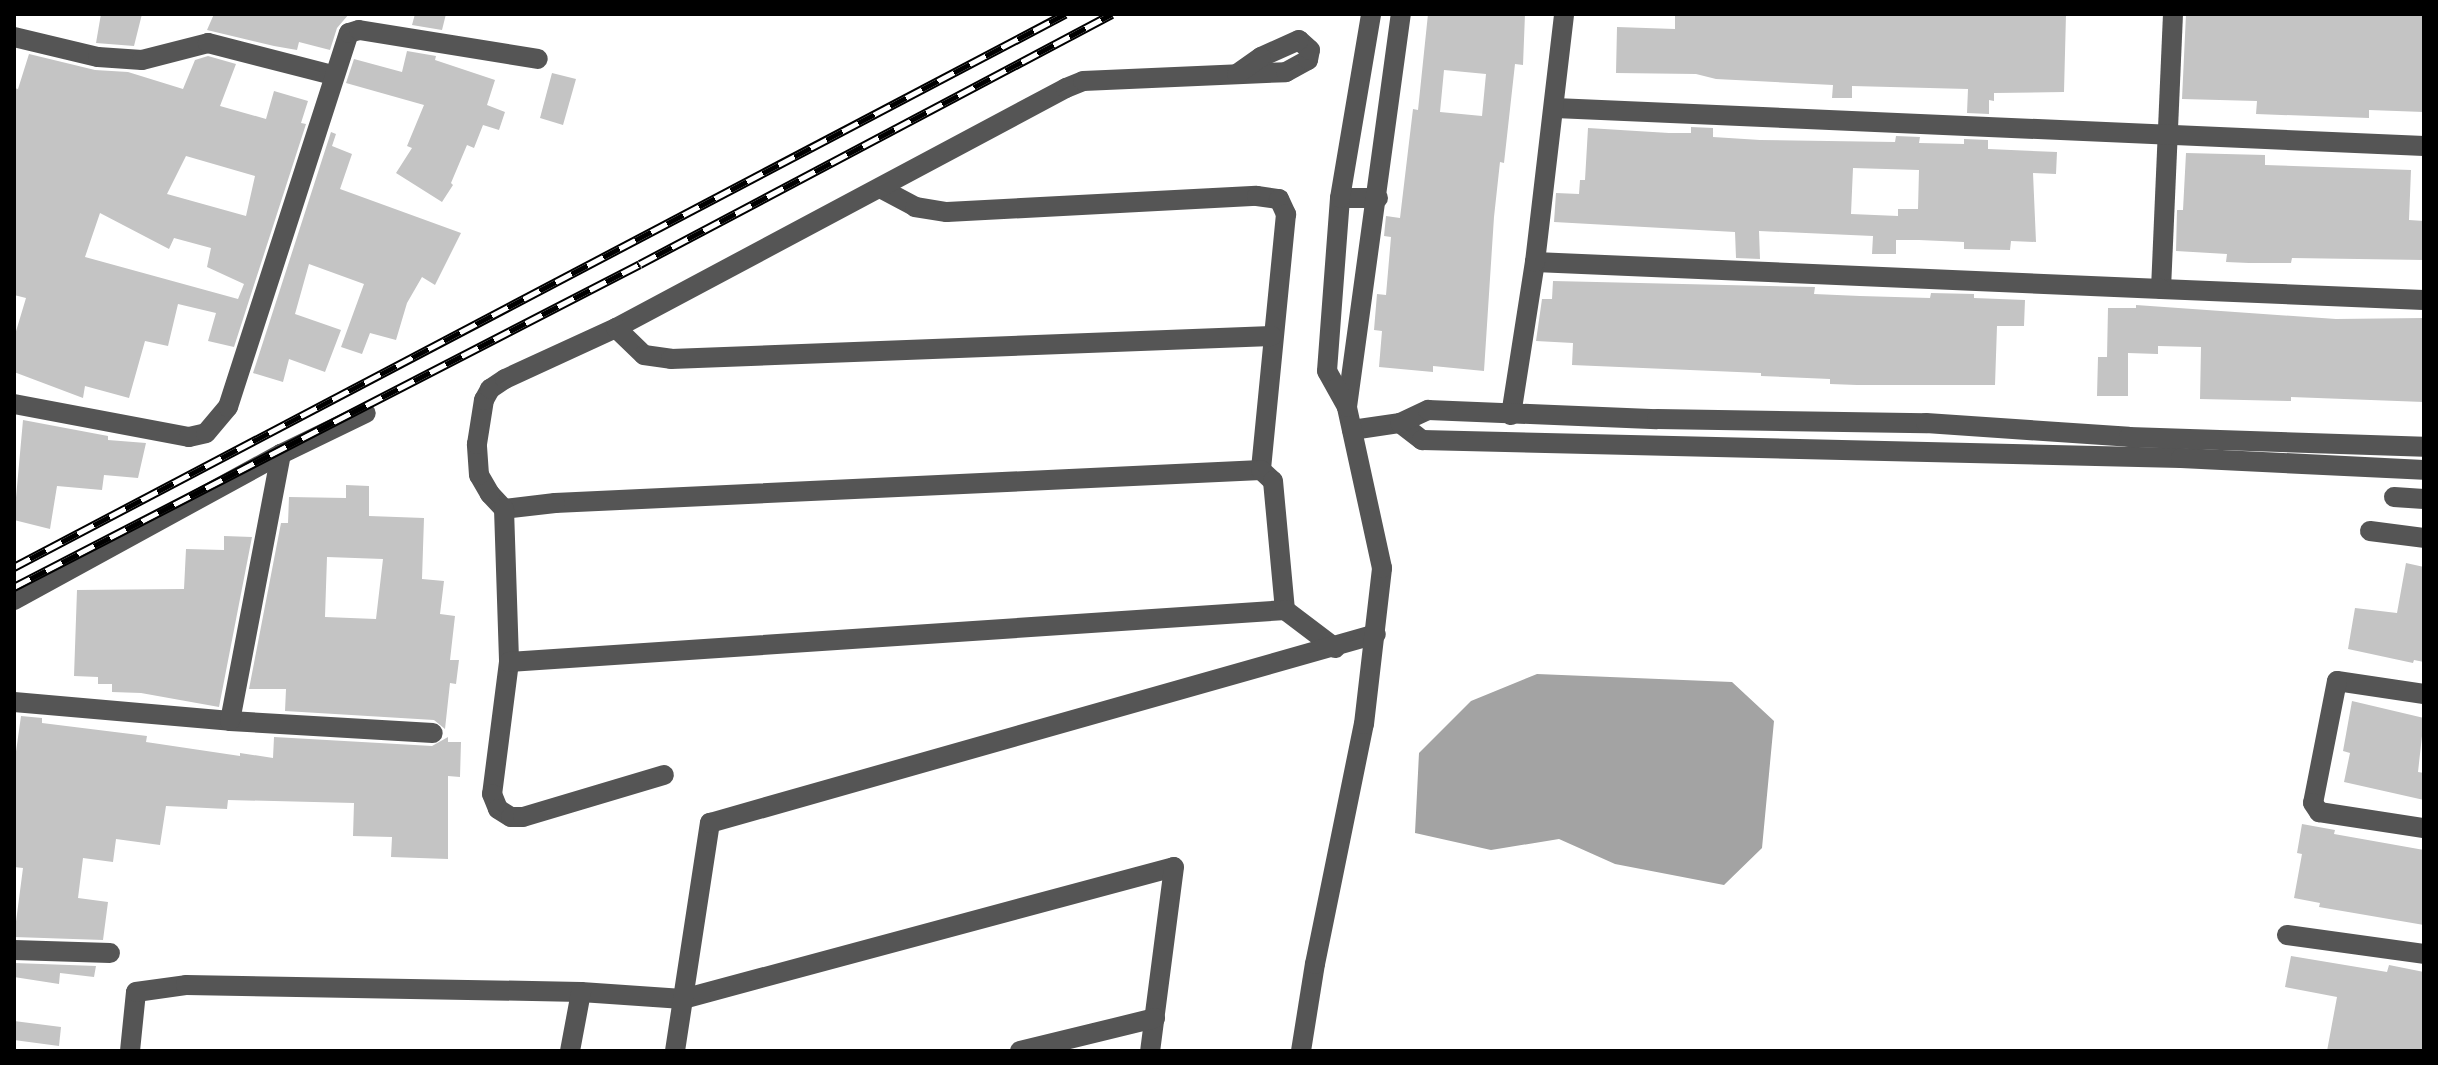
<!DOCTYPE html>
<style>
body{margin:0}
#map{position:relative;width:2438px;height:1065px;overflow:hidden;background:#fff;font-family:"Asap Condensed",sans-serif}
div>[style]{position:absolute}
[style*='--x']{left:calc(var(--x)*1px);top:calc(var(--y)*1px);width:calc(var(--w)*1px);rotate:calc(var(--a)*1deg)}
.water>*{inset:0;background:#a3a3a3}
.building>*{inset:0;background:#c4c4c4}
.minor>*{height:20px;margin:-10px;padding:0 10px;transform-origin:10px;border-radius:10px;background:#555}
.rail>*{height:9px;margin-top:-4.5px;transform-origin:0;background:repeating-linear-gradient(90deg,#fff 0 18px,#000 0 36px);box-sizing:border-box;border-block:2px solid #000}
span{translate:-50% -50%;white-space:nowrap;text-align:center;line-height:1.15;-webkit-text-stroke:6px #fff;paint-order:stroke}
.frame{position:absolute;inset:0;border:16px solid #000;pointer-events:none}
</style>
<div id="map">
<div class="water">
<div style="clip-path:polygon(1537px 674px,1732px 682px,1774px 721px,1762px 848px,1724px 885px,1615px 864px,1559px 839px,1491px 850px,1415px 833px,1419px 753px,1471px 701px)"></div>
</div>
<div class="building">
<div style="clip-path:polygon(101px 14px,142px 14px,134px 46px,96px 43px)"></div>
<div style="clip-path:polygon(214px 14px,349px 14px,337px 28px,330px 50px,299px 42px,297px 50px,274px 46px,207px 30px)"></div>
<div style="clip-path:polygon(415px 14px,446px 14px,442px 30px,412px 25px)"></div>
<div style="clip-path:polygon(evenodd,1428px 14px,1525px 14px,1523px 65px,1515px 64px,1504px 163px,1500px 162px,1494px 217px,1484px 371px,1433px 366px,1433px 372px,1379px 367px,1382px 331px,1374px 330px,1377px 294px,1386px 295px,1391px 237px,1384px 236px,1386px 216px,1400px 218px,1413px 109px,1418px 110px,1428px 14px,1444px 70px,1486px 74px,1482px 116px,1440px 112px,1444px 70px)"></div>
<div style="clip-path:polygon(1675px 14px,2066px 14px,2064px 92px,1994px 93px,1994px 101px,1989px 100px,1989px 114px,1967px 113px,1968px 89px,1852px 86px,1852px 98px,1832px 98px,1833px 85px,1716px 79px,1696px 74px,1616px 73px,1617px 27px,1675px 29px)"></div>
<div style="clip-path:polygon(2186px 14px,2424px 14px,2424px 112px,2369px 110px,2369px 118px,2256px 114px,2257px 101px,2182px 99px)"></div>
<div style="clip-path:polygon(407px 51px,436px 56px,435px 60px,495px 80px,487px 105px,505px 112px,499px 130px,483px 125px,474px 148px,467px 145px,451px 183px,453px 185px,442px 202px,396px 173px,412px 148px,407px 146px,424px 105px,346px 83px,354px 59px,402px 72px)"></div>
<div style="clip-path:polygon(evenodd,29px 54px,95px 70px,128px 72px,183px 89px,195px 60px,208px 56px,236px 64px,220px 106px,266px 119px,274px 91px,308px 101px,301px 123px,306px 124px,234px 347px,208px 341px,216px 313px,178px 304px,168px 346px,145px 341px,129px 398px,85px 386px,83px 398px,14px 372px,14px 338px,26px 298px,14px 295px,14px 88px,18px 89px,29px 54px,186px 156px,255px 176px,246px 216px,167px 194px,186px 156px,29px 54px,100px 213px,169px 249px,174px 238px,211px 248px,207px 267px,244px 284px,238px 299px,85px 257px,100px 213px)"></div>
<div style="clip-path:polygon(552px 73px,576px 79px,563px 125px,540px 118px)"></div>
<div style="clip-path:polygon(evenodd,1691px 127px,1713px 128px,1713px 137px,1760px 140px,1895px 142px,1896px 136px,1920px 137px,1919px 143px,1964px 144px,1964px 139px,1988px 140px,1988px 149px,2057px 152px,2056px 174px,2033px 173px,2036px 242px,2011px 241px,2010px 250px,1964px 249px,1964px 242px,1919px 240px,1896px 240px,1896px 254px,1872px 254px,1873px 236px,1759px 231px,1760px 259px,1736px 258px,1735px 232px,1554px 222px,1556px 193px,1579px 194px,1580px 180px,1585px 180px,1588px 128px,1669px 133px,1691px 133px,1691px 127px,1853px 168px,1919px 170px,1918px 209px,1898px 209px,1898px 216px,1851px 214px,1853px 168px)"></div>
<div style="clip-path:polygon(331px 132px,336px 134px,332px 146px,352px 154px,340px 189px,461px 233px,435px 285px,422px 277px,407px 303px,396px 340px,370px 333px,362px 354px,341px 347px,364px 284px,309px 264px,295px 314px,341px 330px,325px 372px,289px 359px,283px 382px,253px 373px)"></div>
<div style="clip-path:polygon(2186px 153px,2265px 155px,2265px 165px,2411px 170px,2409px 220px,2424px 221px,2424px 260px,2292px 258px,2291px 263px,2249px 263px,2226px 262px,2227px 254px,2176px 251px,2177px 210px,2183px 210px)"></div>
<div style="clip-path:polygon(1553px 281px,1815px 287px,1814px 294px,1860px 296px,1930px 298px,1931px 293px,1974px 294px,1974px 298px,2025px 300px,2024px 326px,1997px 326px,1995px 385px,1857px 385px,1830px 384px,1830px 379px,1761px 376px,1761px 373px,1572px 365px,1573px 343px,1536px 341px,1542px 299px,1552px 299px)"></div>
<div style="clip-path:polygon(2136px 305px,2336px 319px,2424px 318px,2424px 402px,2291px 397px,2291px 401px,2200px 399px,2201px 347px,2158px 346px,2158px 354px,2128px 353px,2128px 396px,2097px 396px,2098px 357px,2107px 357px,2108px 308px,2136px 308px)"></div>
<div style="clip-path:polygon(23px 420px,108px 436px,108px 440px,146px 443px,138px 478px,104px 475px,102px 490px,57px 486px,50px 529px,14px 520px)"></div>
<div style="clip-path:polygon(evenodd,346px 485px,369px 486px,369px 516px,424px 518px,422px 579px,444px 581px,440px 614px,455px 616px,450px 660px,459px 660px,456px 684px,450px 683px,445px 729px,434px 720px,285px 711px,286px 689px,249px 689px,281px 523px,288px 523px,289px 497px,346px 498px,346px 485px,327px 557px,383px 559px,376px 619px,325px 617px,327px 557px)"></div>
<div style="clip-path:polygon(224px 536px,252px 537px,219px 707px,141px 693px,112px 692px,112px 684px,98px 684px,98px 677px,74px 676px,77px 590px,184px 589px,186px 549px,224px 550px)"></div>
<div style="clip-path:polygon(2406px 563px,2424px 567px,2424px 662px,2414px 660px,2413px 663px,2348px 649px,2355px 608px,2397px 613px)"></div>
<div style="clip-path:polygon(2352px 701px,2424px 718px,2418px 772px,2424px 773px,2424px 800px,2344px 782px,2350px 753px,2343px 751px)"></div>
<div style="clip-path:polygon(21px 716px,42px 718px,42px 723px,147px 736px,146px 742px,240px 756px,240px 753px,273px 758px,274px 737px,432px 746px,448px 737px,448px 742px,461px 742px,460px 777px,448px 776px,448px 859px,391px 857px,392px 837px,353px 836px,354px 803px,228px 800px,227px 809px,166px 806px,160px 845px,116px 839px,113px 862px,83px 858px,78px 898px,108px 902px,103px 940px,14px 937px,23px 868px,14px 867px,14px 766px)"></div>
<div style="clip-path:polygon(2302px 824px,2335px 830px,2334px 834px,2424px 850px,2424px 925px,2319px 907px,2320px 903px,2294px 898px,2302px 854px,2297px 853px)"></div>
<div style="clip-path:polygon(2291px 956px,2387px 972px,2389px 965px,2424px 972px,2424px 1051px,2327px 1051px,2337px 997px,2285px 987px)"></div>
<div style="clip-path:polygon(14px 963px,96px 966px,94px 977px,60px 973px,59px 984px,14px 977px)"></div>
<div style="clip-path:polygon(14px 1021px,61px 1027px,59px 1046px,14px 1040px)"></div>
</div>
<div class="minor">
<div style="--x:2173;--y:14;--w:275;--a:92.5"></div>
<div style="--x:2161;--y:289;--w:263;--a:2.4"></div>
<div style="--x:14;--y:37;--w:86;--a:13.4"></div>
<div style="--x:98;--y:57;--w:44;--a:3.9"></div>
<div style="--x:142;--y:60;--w:68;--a:-14.4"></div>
<div style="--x:208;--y:43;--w:129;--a:14.4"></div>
<div style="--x:1555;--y:108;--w:870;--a:2.5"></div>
<div style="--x:880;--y:188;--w:40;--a:28"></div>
<div style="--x:915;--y:207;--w:32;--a:9"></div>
<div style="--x:947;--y:212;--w:310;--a:-3"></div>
<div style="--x:1257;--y:196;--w:22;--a:8"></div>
<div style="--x:1279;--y:199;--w:17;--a:65"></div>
<div style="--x:1286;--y:214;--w:257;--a:95.6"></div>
<div style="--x:1261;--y:470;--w:707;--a:177.32"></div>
<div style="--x:555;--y:503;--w:51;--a:173.3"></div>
<div style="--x:504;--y:509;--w:21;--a:-133"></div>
<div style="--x:490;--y:494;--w:22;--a:-120"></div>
<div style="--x:479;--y:475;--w:31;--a:-94"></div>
<div style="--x:477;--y:444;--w:45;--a:-81"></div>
<div style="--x:484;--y:400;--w:13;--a:-61"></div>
<div style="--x:490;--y:389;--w:18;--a:-34"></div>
<div style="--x:505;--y:379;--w:122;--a:-24.7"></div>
<div style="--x:616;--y:328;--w:510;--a:-28.07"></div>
<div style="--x:1066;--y:88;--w:18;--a:-22"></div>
<div style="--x:1083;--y:81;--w:203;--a:-2.5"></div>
<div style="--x:1286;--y:72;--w:25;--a:-29"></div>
<div style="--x:1308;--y:60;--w:10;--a:-79"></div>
<div style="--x:1310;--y:50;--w:15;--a:-138"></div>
<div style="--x:1299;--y:40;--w:42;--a:155.9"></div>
<div style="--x:1261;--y:57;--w:29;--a:145"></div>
<div style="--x:1340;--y:198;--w:38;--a:0"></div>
<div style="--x:1535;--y:262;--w:627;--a:2.47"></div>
<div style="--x:616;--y:328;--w:39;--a:44"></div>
<div style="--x:644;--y:355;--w:27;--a:8"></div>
<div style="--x:671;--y:359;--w:601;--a:-2.19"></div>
<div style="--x:14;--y:404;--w:178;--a:10.7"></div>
<div style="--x:189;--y:437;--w:17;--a:-13"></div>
<div style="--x:206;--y:433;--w:34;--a:-50"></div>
<div style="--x:228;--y:407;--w:393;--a:-72.1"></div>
<div style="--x:349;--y:33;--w:10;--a:-17"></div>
<div style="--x:359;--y:30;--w:181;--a:9.2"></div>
<div style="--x:1347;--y:407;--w:397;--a:-82.2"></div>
<div style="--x:1511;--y:415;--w:155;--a:-81.1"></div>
<div style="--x:1535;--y:262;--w:250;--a:-83.3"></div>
<div style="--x:1400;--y:423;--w:28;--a:38"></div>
<div style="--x:1422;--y:440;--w:759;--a:1.36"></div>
<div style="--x:2181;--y:458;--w:243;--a:2.8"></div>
<div style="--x:1352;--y:430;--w:49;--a:-8.3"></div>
<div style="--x:1400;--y:423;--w:31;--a:-25"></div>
<div style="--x:1428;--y:410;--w:229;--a:2.3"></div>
<div style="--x:1657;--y:419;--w:269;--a:0.9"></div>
<div style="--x:1926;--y:423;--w:203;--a:3.9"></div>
<div style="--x:2129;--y:437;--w:295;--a:1.9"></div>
<div style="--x:1261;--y:470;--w:16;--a:43"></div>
<div style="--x:1273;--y:481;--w:130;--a:84.7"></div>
<div style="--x:2394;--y:497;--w:30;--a:4"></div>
<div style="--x:504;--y:509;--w:153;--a:88.1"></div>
<div style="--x:509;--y:662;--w:133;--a:97.3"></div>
<div style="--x:492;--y:794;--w:16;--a:68"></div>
<div style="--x:498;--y:809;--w:15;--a:32"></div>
<div style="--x:511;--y:817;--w:12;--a:0"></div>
<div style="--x:523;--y:817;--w:147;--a:-16.6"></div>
<div style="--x:2370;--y:531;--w:54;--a:7.4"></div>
<div style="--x:14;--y:600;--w:304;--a:-28.7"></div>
<div style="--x:281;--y:454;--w:94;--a:-25.8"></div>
<div style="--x:509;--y:662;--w:778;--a:-3.83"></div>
<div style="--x:1285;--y:610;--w:63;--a:37.2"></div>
<div style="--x:2424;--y:694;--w:88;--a:-171.5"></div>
<div style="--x:2337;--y:681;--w:124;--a:101.1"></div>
<div style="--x:2313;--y:803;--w:11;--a:56"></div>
<div style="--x:2319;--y:812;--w:106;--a:8.7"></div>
<div style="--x:14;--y:702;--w:217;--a:5"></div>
<div style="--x:230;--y:721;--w:203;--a:3.4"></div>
<div style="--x:230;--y:721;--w:272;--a:-79.2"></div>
<div style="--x:2287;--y:935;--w:138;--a:7.9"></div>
<div style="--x:14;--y:950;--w:96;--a:1.8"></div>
<div style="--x:130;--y:1051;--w:59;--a:-84.2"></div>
<div style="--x:136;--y:992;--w:50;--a:-8"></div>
<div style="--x:186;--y:985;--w:395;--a:1"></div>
<div style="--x:581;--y:992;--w:102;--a:3.9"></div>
<div style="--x:683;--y:999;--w:508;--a:-15.05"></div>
<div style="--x:1174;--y:867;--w:186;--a:97.4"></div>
<div style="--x:570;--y:1051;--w:60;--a:-79.4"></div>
<div style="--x:675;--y:1051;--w:231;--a:-81.3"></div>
<div style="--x:710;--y:823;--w:692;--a:-15.84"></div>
<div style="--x:1020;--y:1051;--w:139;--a:-13.7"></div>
<div style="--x:1301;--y:1051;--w:88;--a:-80.9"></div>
<div style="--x:1315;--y:964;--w:245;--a:-78.5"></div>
<div style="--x:1364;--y:724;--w:157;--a:-83.4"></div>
<div style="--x:1382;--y:568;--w:165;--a:-102.3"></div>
<div style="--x:1347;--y:407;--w:41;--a:-119.1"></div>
<div style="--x:1327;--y:371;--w:173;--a:-85.7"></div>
<div style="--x:1340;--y:198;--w:187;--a:-80.4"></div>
</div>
<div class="rail">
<div style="--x:14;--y:567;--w:1188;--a:-27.75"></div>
<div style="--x:14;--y:587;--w:704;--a:-27.29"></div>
<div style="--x:640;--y:264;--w:534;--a:-27.91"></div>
</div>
<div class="frame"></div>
</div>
